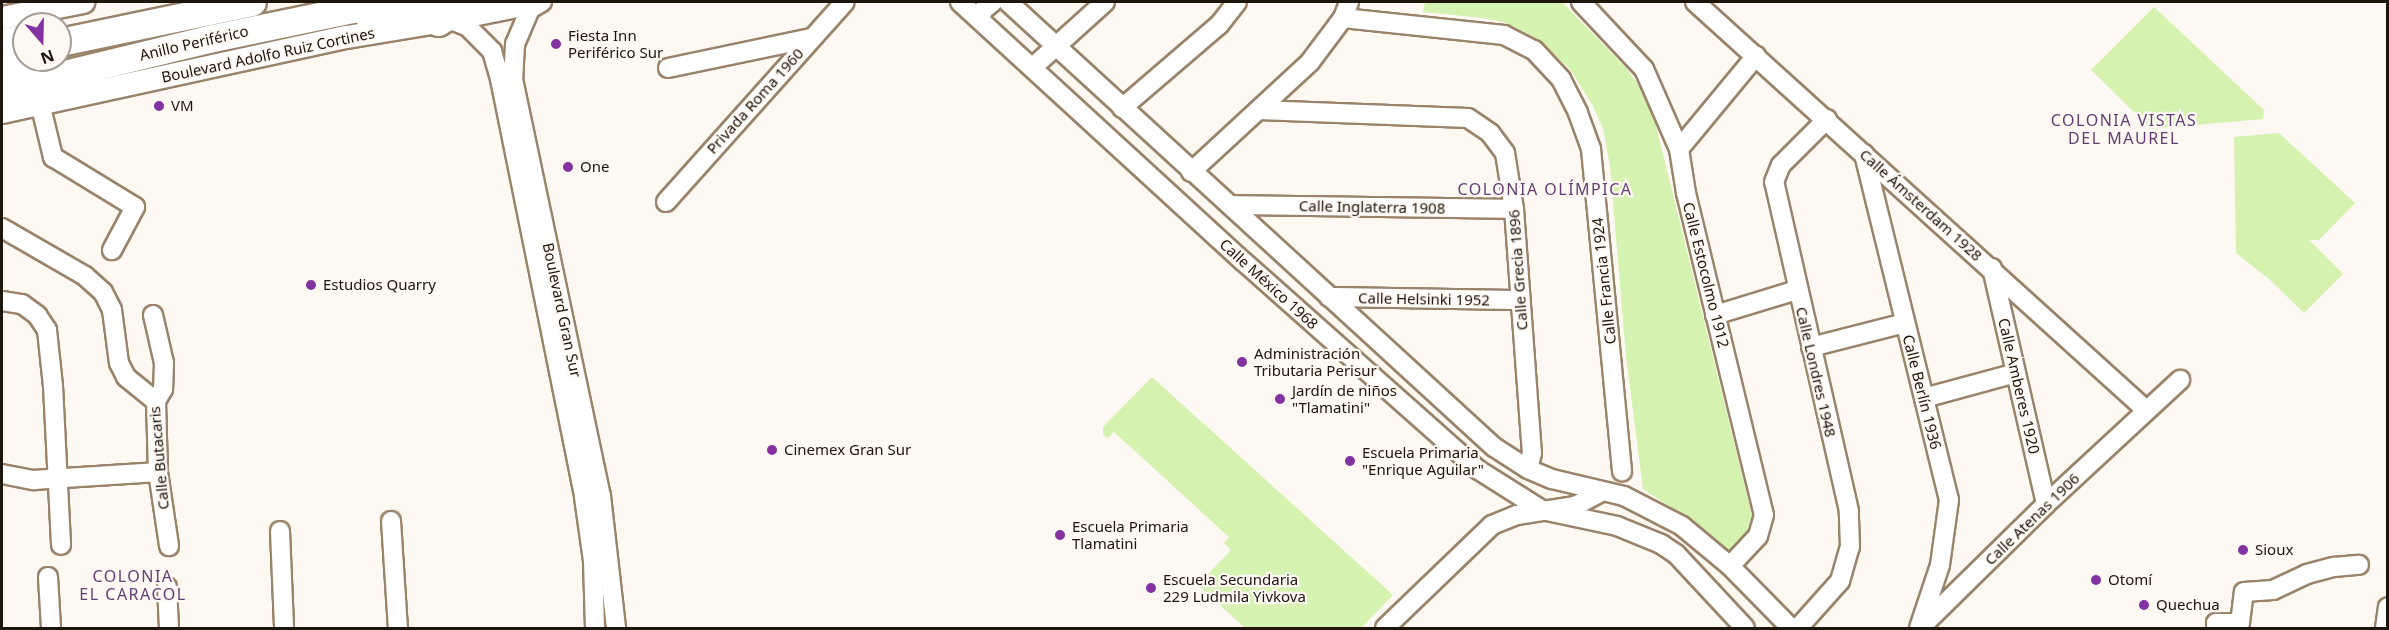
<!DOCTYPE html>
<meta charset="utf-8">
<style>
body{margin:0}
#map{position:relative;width:2389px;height:630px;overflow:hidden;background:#fdf8f2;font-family:"Noto Sans",sans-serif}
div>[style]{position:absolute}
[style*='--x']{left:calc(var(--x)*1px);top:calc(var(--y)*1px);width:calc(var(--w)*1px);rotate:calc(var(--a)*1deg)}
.green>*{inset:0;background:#d5f2b0}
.roads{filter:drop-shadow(2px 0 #9a836a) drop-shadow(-2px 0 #9a836a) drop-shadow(0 2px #9a836a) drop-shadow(0 -2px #9a836a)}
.minor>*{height:18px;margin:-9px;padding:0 9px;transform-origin:9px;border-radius:9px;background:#fff}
.major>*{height:22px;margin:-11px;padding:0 11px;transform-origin:11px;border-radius:11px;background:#fff}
.highway>*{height:27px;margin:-13.5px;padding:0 13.5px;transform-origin:13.5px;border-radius:13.5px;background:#fff}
.dots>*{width:16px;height:16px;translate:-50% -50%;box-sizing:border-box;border:3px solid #fdf8f2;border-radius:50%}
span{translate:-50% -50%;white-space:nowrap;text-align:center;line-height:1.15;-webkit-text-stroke:4.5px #fdf8f2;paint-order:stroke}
.poi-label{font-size:15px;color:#1e150b}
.left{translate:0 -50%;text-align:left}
.street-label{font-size:15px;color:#1e150b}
.neighbourhood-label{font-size:16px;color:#643d75;letter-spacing:1.5px}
.frame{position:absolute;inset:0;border:3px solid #1e150b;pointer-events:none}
.north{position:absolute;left:12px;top:12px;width:60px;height:60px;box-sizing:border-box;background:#fdf8f2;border:2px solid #a49d96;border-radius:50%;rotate:160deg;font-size:16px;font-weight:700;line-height:24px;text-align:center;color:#1e150b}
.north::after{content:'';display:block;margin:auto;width:21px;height:27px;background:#8332a2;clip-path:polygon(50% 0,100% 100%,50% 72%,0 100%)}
</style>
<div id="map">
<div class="green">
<div style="clip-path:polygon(1425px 2px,1562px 2px,1627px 69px,1643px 92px,1652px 110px,1752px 515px,1749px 533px,1729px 553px,1689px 519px,1643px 489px,1626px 357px,1610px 166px,1603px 129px,1593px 106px,1570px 69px,1541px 42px,1525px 32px,1506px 23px,1483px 18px,1423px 12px)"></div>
<div style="clip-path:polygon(2154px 7px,2264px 110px,2263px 119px,2151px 129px,2091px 70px)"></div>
<div style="clip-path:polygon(2279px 133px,2355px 203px,2319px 240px,2309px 240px,2343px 274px,2304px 313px,2269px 279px,2236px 253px,2234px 137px)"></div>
<div style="clip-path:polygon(1152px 377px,1393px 595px,1361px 628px,1245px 628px,1198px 585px,1231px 550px,1224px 543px,1229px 537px,1114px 432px,1108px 438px,1103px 435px,1103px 427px)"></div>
</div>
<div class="roads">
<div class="minor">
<div style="--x:542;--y:2;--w:14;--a:150"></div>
<div style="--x:530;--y:9;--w:38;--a:113"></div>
<div style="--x:515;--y:44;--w:35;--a:93"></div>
<div style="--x:513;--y:79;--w:426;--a:78.1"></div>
<div style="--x:601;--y:496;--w:133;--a:83.5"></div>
<div style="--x:960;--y:2;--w:385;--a:42.5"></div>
<div style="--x:1244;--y:262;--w:312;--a:41.6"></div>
<div style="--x:1477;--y:469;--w:77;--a:32.2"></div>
<div style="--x:1542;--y:510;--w:77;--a:12"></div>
<div style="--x:1617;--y:526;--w:48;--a:22.2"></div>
<div style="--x:1661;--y:544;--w:18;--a:34"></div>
<div style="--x:1676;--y:554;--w:101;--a:47"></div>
<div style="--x:1008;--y:2;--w:659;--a:42.48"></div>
<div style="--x:1494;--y:447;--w:40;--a:32.9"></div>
<div style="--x:1528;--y:469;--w:26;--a:23"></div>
<div style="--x:1552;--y:479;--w:74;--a:13.3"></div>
<div style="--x:1624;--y:496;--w:65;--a:27.3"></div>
<div style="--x:1682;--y:526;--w:62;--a:39.8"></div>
<div style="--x:1730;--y:566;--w:87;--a:45.5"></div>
<div style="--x:1581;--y:2;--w:92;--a:46.8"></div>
<div style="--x:1644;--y:69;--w:87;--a:66.4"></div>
<div style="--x:1679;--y:149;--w:45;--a:81"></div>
<div style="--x:1686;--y:193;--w:331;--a:76.4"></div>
<div style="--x:1764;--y:515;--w:22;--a:106"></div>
<div style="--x:1758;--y:536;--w:41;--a:133"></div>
<div style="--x:1695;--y:2;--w:608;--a:42.13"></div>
<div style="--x:1343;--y:18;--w:162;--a:6"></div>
<div style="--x:1504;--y:35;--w:34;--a:27"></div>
<div style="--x:1534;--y:50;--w:40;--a:47"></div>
<div style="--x:1561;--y:79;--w:38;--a:63"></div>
<div style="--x:1578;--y:113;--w:38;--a:70"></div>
<div style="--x:1591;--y:149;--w:324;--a:84.5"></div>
<div style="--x:451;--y:20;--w:18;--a:22"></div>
<div style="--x:468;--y:27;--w:34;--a:45"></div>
<div style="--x:492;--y:51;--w:29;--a:74"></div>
<div style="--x:500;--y:79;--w:426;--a:78.6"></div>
<div style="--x:584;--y:497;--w:65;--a:82"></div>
<div style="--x:593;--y:561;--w:67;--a:88.3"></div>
<div style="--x:980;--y:20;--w:10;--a:-73"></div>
<div style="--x:983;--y:10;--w:13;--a:-39"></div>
<div style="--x:1033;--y:67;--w:97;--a:-42.1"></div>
<div style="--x:668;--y:68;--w:146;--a:-11.8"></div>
<div style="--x:40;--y:103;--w:56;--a:76.5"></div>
<div style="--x:53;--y:157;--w:96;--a:31.4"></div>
<div style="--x:135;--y:207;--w:49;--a:118.1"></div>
<div style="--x:1122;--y:108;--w:128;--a:-40.6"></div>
<div style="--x:1219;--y:25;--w:29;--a:-52"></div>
<div style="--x:1259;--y:110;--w:209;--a:2.2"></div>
<div style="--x:1468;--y:118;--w:27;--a:34"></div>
<div style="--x:1490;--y:133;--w:25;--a:53"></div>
<div style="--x:1505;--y:153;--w:57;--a:80.9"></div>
<div style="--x:1514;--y:209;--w:245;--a:85.8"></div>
<div style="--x:1532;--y:453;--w:16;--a:104"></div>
<div style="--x:1679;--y:149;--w:121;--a:-50.4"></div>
<div style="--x:1864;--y:154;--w:356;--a:76.2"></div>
<div style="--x:1949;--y:500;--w:66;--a:97.9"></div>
<div style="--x:1940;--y:565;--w:66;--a:108.4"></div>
<div style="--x:1191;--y:172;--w:162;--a:-42.7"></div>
<div style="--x:1310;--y:62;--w:55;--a:-53.1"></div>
<div style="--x:1343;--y:18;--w:17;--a:-69"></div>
<div style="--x:666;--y:202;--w:268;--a:-48.2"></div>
<div style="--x:1230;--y:205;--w:284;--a:0.8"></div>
<div style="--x:2;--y:228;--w:96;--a:30"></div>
<div style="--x:85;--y:276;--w:24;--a:42"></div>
<div style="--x:103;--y:292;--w:20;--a:63"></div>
<div style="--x:112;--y:310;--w:53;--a:82.5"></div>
<div style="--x:119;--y:363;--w:16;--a:63"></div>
<div style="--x:126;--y:377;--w:38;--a:39"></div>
<div style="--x:1992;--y:268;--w:242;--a:77.1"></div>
<div style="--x:1329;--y:297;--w:191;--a:0.9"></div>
<div style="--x:2;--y:301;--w:20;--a:9"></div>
<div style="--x:22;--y:304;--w:19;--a:36"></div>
<div style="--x:37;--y:315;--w:18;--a:56"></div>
<div style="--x:47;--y:330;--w:56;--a:83.9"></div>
<div style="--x:53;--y:386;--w:159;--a:87.1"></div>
<div style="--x:153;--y:315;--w:49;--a:77.1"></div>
<div style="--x:164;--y:363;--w:26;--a:92"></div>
<div style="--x:163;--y:389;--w:14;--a:120"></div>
<div style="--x:1715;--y:315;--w:86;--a:-17"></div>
<div style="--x:1811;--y:347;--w:97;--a:-14.3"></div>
<div style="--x:1924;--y:398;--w:95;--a:-15.2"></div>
<div style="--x:156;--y:401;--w:71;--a:88.4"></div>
<div style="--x:158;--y:472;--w:75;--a:81.5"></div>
<div style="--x:2;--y:474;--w:33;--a:11"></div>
<div style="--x:34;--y:480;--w:124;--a:-3.7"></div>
<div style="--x:391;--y:521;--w:107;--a:86.3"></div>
<div style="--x:280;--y:531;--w:97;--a:87.6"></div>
<div style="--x:48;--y:577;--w:51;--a:86.6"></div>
<div style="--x:167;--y:587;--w:41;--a:87.2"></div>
<div style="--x:1921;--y:627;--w:175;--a:-44.5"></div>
<div style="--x:2046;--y:504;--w:183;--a:-42.8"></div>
<div style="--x:1385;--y:628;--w:149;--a:-43.9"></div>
<div style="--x:1492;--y:525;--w:27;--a:-22"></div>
<div style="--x:1517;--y:515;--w:59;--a:-8.8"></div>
<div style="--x:1575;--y:506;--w:30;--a:-28"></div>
<div style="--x:1798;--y:628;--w:63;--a:-48.2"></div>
<div style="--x:1840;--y:581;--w:35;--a:-74"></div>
<div style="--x:1850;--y:547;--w:36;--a:-92"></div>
<div style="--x:1849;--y:511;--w:337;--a:-102.8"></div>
<div style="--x:1774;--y:182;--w:18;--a:-68"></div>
<div style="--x:1781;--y:165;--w:65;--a:-45"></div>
<div style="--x:2216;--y:628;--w:5;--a:-90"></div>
<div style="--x:2216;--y:623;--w:24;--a:0"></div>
<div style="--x:2240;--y:623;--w:31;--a:-83"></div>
<div style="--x:2244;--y:592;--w:29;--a:-4"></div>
<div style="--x:2273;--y:590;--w:38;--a:-25"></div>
<div style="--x:2307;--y:574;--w:28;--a:-15"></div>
<div style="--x:2334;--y:567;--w:25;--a:-5"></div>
<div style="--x:2385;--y:628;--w:21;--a:-82"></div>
</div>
<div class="major">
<div style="--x:2;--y:18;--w:83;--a:-11.2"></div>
<div style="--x:2;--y:112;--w:353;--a:-12.3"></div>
<div style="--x:347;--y:37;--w:92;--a:-9.4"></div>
<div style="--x:438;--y:22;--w:100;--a:-11.5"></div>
</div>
<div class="highway">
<div style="--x:369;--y:17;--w:76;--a:-11.5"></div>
<div style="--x:438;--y:22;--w:22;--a:-34"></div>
<div style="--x:456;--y:10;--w:36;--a:-13"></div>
<div style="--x:2;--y:42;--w:22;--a:-10"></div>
<div style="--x:60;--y:42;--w:196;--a:-11.8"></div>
<div style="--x:2;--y:69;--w:41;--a:-12.7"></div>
<div style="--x:2;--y:89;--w:212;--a:-13.6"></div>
<div style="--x:208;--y:39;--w:183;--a:-11.7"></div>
</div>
</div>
<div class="dots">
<div style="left:556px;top:44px;background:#8332a2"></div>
<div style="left:159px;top:106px;background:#8332a2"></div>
<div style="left:568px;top:167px;background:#8332a2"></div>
<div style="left:311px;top:285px;background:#8332a2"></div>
<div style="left:1242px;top:362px;background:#8332a2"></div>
<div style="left:1280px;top:399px;background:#8332a2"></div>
<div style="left:772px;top:450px;background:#8332a2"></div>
<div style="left:1350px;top:461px;background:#8332a2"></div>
<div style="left:1060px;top:535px;background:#8332a2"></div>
<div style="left:2243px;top:550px;background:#8332a2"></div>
<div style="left:2096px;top:580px;background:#8332a2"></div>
<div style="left:1151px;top:588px;background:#8332a2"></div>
<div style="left:2144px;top:605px;background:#8332a2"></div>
</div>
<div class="poi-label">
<span class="left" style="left:568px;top:44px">Fiesta Inn<br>Periférico Sur</span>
<span class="left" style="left:171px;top:106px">VM</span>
<span class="left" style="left:580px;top:167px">One</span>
<span class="left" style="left:323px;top:285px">Estudios Quarry</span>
<span class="left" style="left:1254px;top:362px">Administración<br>Tributaria Perisur</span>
<span class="left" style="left:1292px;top:399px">Jardín de niños<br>"Tlamatini"</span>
<span class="left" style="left:784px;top:450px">Cinemex Gran Sur</span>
<span class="left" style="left:1362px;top:461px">Escuela Primaria<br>"Enrique Aguilar"</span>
<span class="left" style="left:1072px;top:535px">Escuela Primaria<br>Tlamatini</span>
<span class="left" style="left:2255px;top:550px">Sioux</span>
<span class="left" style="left:1163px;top:588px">Escuela Secundaria<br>229 Ludmila Yivkova</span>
<span class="left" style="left:2108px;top:580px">Otomí</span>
<span class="left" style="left:2156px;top:605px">Quechua</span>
</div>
<div class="street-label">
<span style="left:194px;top:43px;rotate:-13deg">Anillo Periférico</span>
<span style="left:268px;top:55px;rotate:-12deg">Boulevard Adolfo Ruiz Cortines</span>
<span style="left:755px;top:101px;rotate:-48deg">Privada Roma 1960</span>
<span style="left:1921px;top:205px;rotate:42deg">Calle Ámsterdam 1928</span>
<span style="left:1372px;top:207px;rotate:1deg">Calle Inglaterra 1908</span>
<span style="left:1518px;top:270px;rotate:-94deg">Calle Grecia 1896</span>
<span style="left:1706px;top:275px;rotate:76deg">Calle Estocolmo 1912</span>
<span style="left:1604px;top:281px;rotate:-96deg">Calle Francia 1924</span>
<span style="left:1269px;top:284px;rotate:42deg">Calle México 1968</span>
<span style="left:1424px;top:299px;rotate:1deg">Calle Helsinki 1952</span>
<span style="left:562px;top:310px;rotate:78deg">Boulevard Gran Sur</span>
<span style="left:1816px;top:372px;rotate:77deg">Calle Londres 1948</span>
<span style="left:2019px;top:386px;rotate:77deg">Calle Amberes 1920</span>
<span style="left:1922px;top:392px;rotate:76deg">Calle Berlín 1936</span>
<span style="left:159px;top:458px;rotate:-95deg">Calle Butacaris</span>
<span style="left:2032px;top:519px;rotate:-44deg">Calle Atenas 1906</span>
</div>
<div class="neighbourhood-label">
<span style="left:2124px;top:129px">COLONIA VISTAS<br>DEL MAUREL</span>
<span style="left:1545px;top:189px">COLONIA OLÍMPICA</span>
<span style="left:133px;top:585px">COLONIA<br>EL CARACOL</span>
</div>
<div class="frame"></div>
<div class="north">N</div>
</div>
